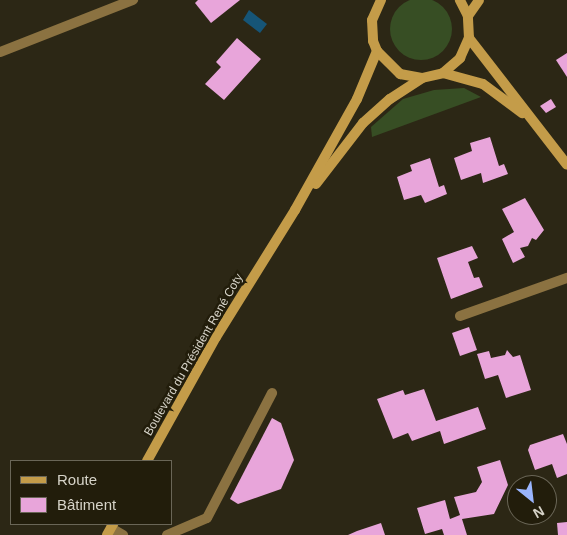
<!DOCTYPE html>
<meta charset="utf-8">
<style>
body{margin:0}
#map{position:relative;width:567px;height:535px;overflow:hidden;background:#2c2715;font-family:Helvetica,sans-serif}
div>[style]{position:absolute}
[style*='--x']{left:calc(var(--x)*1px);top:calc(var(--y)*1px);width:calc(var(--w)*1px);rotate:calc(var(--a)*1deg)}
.green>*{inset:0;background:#374e24}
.round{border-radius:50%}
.water>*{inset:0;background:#165577}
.building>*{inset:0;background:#e8a5da}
.lane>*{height:10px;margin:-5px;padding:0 5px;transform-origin:5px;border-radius:5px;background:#8b7241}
.street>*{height:10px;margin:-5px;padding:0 5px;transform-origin:5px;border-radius:5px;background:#8b7241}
.secondary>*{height:10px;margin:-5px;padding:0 5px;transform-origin:5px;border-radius:5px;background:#c49c49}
span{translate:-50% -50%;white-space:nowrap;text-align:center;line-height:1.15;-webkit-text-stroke:5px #221d0b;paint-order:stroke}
.street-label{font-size:12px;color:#d6d3c8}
.legend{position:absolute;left:10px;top:460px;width:162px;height:65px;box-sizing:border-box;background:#221d0b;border:1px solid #6a6657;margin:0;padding:6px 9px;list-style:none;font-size:15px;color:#d6d3c8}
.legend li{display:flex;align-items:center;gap:10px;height:25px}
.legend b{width:25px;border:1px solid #6a6657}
.north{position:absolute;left:507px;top:475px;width:50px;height:50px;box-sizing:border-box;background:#221d0b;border:1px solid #6a6657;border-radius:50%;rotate:151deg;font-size:14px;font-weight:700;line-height:20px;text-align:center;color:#d6d3c8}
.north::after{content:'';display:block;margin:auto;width:18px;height:22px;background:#9ab5fd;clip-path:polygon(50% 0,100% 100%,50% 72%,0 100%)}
</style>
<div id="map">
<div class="green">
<div class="round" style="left:390px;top:-2px;width:62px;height:62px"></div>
<div style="clip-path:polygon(464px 88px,481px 97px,372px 137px,371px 127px,403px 99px,434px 90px)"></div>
</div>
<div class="water">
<div style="clip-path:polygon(249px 10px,267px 24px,260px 33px,243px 20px)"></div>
</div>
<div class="building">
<div style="clip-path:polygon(198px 0,240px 0,211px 23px,195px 3px)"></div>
<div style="clip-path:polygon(237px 38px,261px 59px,224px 100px,205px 84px,221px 67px,216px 62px)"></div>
<div style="clip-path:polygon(567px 53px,567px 77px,556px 60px)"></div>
<div style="clip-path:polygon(551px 99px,556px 107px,546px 113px,540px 106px)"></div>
<div style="clip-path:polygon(490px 137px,499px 166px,504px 164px,508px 174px,483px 183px,481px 173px,461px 180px,454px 158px,472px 151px,470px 143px)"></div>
<div style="clip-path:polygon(430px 158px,439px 187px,444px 185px,447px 194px,425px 203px,421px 195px,404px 200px,397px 177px,412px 171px,410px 165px)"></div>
<div style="clip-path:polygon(525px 198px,544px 230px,536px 240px,532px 238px,528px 246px,520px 248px,525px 257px,513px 263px,502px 239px,514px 232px,502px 209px)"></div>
<div style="clip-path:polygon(472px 246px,478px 258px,468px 262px,474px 278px,479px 277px,483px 287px,451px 299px,437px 258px)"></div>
<div style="clip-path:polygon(469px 327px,477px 350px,460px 356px,452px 333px)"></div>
<div style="clip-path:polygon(507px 350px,513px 357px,520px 355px,531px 390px,506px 398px,498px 375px,485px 379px,477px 354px,489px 351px,491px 358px,505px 355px)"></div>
<div style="clip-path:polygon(424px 389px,436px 421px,478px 407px,486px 429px,444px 444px,440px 431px,412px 441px,408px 433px,393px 439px,377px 399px,403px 390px,405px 395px)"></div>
<div style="clip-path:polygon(272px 418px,281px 423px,294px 460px,281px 489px,238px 504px,230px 499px)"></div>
<div style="clip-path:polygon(563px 434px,567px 444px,567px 474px,557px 478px,552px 464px,535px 470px,528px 450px,530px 445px)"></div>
<div style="clip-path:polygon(500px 460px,508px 485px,494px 514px,462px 519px,467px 535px,444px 535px,442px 529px,425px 534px,417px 508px,445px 500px,450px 519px,460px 515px,454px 497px,476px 492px,482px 482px,477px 467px)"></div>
<div style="clip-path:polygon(567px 522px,567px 535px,558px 535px,557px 523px)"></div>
<div style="clip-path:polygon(381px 523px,385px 535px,348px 535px,357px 531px)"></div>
</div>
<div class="lane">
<div style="--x:167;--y:535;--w:43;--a:-23"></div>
<div style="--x:207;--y:518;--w:141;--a:-62.5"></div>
</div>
<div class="street">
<div style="--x:0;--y:52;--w:143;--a:-21.4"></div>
<div style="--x:460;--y:316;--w:114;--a:-19.6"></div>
<div style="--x:111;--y:528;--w:14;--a:30"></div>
</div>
<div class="secondary">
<div style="--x:381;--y:0;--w:22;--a:114"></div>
<div style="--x:372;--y:20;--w:21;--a:87"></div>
<div style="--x:373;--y:41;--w:11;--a:68"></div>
<div style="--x:377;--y:51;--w:33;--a:45"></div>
<div style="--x:400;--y:74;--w:22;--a:10"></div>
<div style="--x:422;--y:78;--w:22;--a:-13"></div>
<div style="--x:443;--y:73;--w:23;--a:-41"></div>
<div style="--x:460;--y:58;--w:22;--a:-66"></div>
<div style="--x:469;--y:38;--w:22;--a:-93"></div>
<div style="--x:468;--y:16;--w:18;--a:-117"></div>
<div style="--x:468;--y:16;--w:19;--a:-55"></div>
<div style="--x:469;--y:38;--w:160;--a:52.3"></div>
<div style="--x:443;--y:73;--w:41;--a:15.4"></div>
<div style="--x:483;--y:84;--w:49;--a:36.6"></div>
<div style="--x:316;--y:184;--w:77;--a:-52.4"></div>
<div style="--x:363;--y:123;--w:36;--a:-42"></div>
<div style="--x:390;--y:99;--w:38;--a:-33"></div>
<div style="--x:147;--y:461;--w:142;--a:-60.9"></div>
<div style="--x:216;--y:337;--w:150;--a:-58.1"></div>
<div style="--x:295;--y:210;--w:127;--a:-60.8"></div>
<div style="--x:357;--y:99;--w:52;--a:-67.4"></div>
<div style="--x:107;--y:535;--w:13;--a:-61"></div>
</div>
<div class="street-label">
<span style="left:194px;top:355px;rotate:-60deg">Boulevard du Président René Coty</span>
</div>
<ul class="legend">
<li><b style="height:6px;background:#c49c49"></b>Route</li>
<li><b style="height:14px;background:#e8a5da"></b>Bâtiment</li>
</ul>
<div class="north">N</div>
</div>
